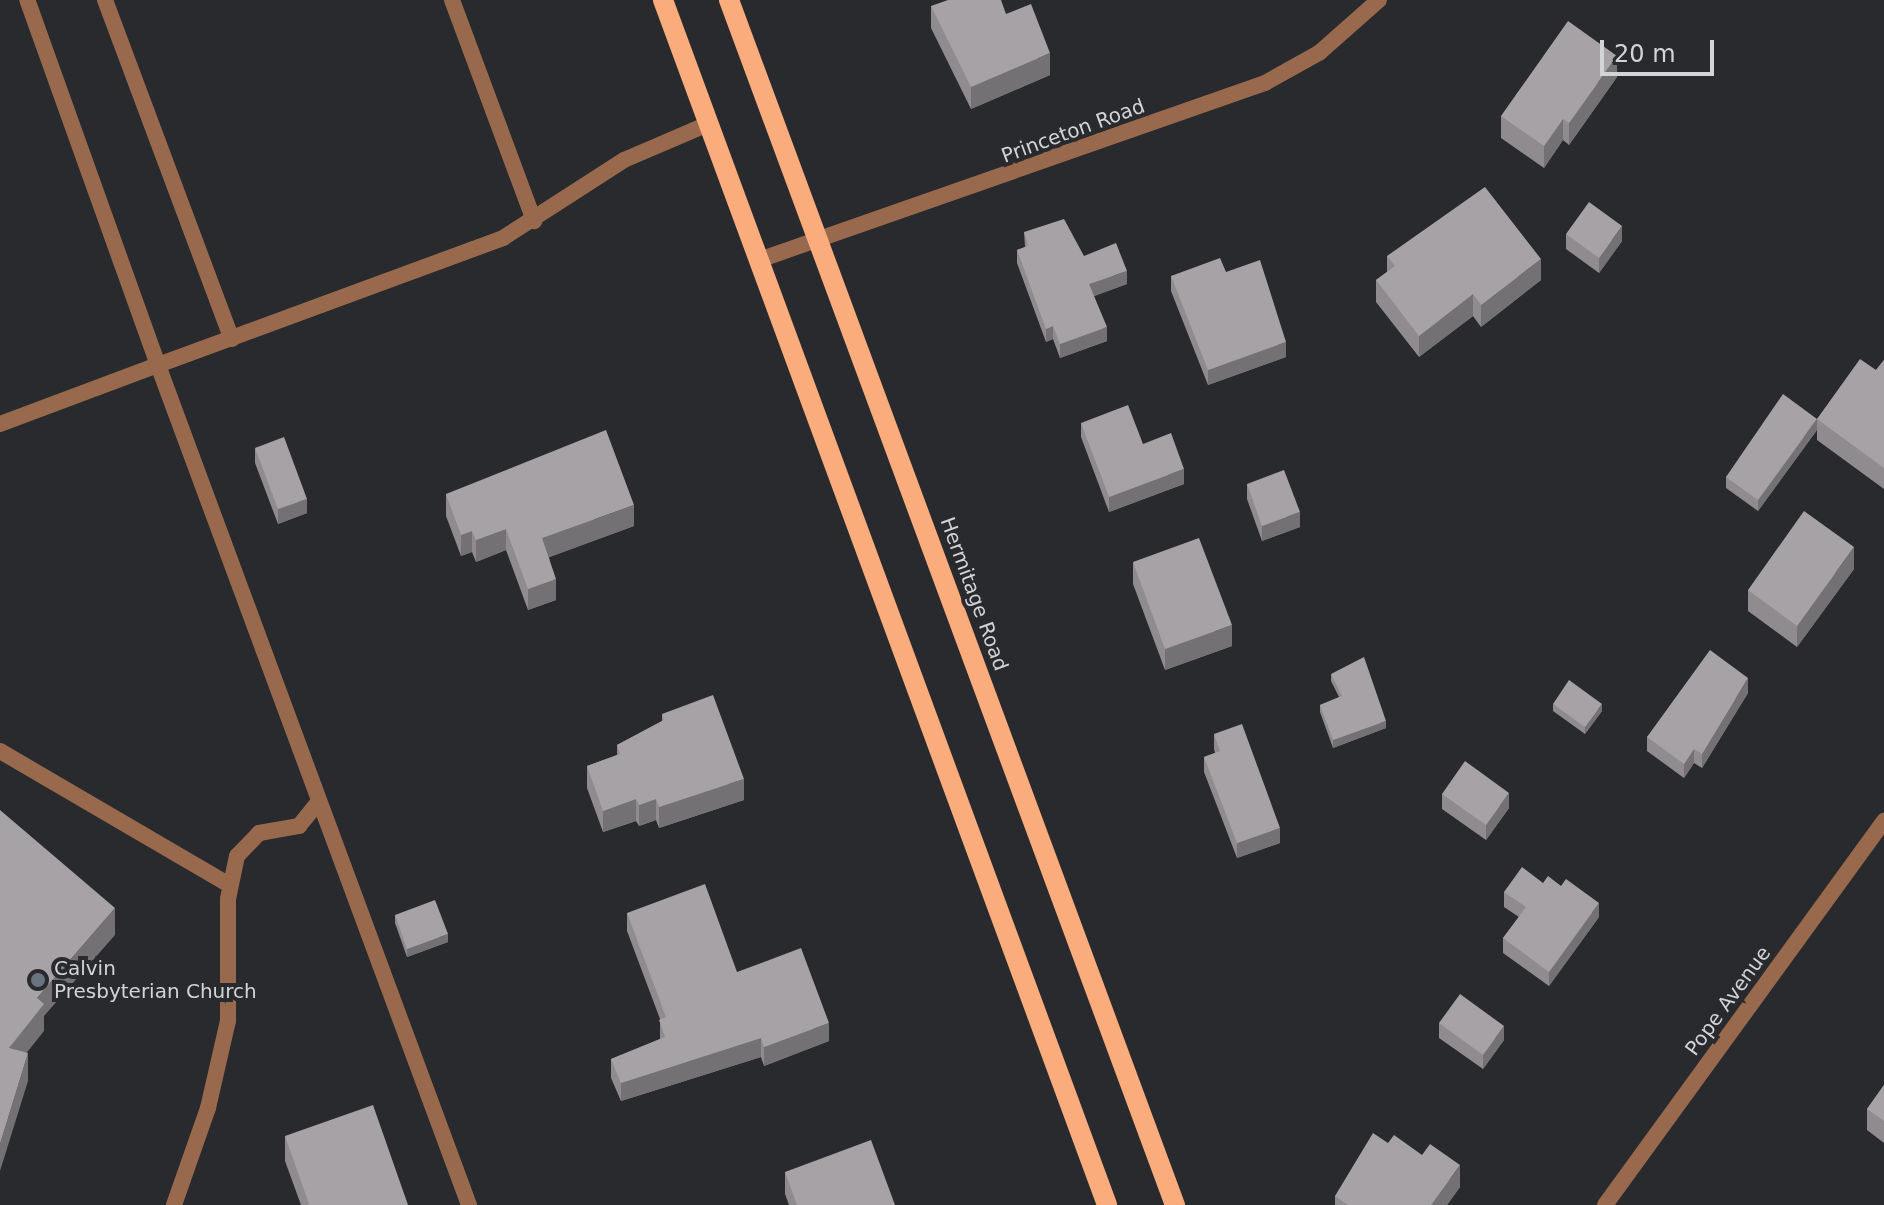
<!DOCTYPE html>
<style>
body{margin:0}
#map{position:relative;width:1884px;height:1205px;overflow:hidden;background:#282a2d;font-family:"DejaVu Sans",sans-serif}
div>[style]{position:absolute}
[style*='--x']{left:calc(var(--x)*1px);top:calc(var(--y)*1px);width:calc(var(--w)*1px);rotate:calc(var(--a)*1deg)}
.lane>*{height:16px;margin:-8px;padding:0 8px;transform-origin:8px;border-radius:8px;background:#98694c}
.street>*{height:16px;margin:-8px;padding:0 8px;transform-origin:8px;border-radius:8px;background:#98694c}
.primary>*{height:20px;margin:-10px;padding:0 10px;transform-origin:10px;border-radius:10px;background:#fbac7d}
.wall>*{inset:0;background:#8f8b8e}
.shaded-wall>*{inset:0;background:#747174}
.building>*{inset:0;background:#a6a2a5}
.dots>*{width:22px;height:22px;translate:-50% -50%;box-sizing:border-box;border:4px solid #282a2d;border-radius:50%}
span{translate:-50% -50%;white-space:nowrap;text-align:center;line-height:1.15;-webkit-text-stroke:8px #282a2d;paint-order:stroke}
.street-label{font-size:20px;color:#d2d4d6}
.poi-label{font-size:20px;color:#d2d4d6}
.left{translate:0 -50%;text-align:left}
.scale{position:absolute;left:1600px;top:40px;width:114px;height:36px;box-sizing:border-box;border:4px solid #d2d4d6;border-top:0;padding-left:10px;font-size:24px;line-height:28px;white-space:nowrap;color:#d2d4d6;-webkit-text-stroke:6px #282a2d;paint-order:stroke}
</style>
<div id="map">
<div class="lane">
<div style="--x:105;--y:0;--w:362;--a:69.5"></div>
<div style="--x:452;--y:0;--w:236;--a:69.6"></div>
<div style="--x:0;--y:424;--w:169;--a:-20.5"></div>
<div style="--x:158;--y:365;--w:388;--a:-109.7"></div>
<div style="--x:0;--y:751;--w:265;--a:30.3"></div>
<div style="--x:174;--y:1205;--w:103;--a:-70.7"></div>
<div style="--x:208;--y:1108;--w:89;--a:-77.1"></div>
<div style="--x:228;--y:1021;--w:122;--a:-90"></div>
<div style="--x:228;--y:899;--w:44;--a:-78.2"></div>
<div style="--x:237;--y:856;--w:32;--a:-46"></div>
<div style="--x:259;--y:833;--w:41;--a:-9.9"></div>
<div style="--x:299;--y:826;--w:32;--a:-51"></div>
<div style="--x:469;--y:1205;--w:896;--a:-110.32"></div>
<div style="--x:158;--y:365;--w:368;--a:-20.2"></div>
<div style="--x:503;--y:238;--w:144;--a:-32.8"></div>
<div style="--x:624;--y:160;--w:91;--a:-23.2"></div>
</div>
<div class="street">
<div style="--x:759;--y:260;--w:536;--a:-19.28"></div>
<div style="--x:1265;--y:83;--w:62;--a:-29.1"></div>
<div style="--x:1319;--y:53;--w:80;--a:-41.5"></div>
<div style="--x:1605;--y:1205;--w:475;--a:-54"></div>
</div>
<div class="primary">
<div style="--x:663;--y:0;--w:1284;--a:69.77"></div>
<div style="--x:729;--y:0;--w:1285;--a:69.69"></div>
</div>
<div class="wall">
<div style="clip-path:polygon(931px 6px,1006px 14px,1050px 75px,971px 109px,931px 28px)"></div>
<div style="clip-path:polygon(1617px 77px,1569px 145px,1563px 140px,1544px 168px,1501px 138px,1501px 116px)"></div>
<div style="clip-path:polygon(1024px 232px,1084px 256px,1127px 284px,1094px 296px,1107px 341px,1060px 358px,1053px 339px,1046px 342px,1017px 263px,1017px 250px,1025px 247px)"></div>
<div style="clip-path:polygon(1566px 234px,1622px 241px,1599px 273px,1566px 249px)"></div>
<div style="clip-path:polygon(1387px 256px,1541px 280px,1481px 327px,1473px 316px,1419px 357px,1376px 302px,1376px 280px,1387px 272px)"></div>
<div style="clip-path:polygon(1226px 272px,1286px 357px,1208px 385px,1171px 291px,1171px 276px)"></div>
<div style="clip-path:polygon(1884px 360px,1884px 489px,1817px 440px,1817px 419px,1876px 370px)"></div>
<div style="clip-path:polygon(1081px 423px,1184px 484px,1109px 512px,1081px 437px)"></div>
<div style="clip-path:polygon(1817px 430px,1758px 511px,1726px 488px,1726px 477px)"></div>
<div style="clip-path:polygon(255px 448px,307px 513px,278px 524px,255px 463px)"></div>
<div style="clip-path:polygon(1247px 484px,1300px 527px,1262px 541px,1247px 499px)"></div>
<div style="clip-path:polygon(446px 494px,634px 526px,549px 557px,556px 600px,528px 610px,506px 550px,476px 562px,472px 552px,461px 556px,446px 516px)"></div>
<div style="clip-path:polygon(1133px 562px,1232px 646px,1165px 670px,1133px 584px)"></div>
<div style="clip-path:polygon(1854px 569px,1797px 647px,1748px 611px,1748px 590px)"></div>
<div style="clip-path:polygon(1331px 674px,1386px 728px,1333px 748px,1320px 712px,1320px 705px,1339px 697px,1331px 681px)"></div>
<div style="clip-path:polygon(1748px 693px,1702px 768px,1694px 763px,1684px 778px,1647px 751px,1647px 737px)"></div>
<div style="clip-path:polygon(1553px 704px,1602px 711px,1585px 734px,1553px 711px)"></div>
<div style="clip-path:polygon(662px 714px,744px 800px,659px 828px,656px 820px,639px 826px,636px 821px,603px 832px,587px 788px,587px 766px,617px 755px,617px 745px,662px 721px)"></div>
<div style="clip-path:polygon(1214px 734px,1280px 843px,1237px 858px,1204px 772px,1204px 757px,1215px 753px,1214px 749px)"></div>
<div style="clip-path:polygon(1442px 794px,1509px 808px,1486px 840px,1442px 809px)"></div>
<div style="clip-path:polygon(1543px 883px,1599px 917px,1549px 986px,1503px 953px,1503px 938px,1519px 917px,1504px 907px,1504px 892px)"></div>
<div style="clip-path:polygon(627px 913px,737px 972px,829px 1041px,764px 1066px,761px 1057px,621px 1101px,611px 1078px,611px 1059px,660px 1039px,660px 1019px,627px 931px)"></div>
<div style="clip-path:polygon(395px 915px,448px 942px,407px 957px,395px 923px)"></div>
<div style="clip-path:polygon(1439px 1023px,1504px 1040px,1483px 1069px,1439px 1038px)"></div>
<div style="clip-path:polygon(1884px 1085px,1884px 1143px,1867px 1130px,1867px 1109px)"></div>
<div style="clip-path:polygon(285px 1136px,408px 1205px,301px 1205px,285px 1161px)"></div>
<div style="clip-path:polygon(1388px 1143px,1460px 1187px,1447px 1205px,1335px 1205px,1335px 1196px)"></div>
<div style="clip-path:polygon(785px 1172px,895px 1205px,789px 1205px,785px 1194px)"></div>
</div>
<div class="shaded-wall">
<div style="clip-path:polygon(1050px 53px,1050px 75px,971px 109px,971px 87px)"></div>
<div style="clip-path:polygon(1617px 56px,1617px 77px,1569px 145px,1569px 123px)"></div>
<div style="clip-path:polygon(1563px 119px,1563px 140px,1544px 168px,1544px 146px)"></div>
<div style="clip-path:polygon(1622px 226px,1622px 241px,1599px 273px,1599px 258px)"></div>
<div style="clip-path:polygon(1541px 259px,1541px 280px,1481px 327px,1481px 305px)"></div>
<div style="clip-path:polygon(1127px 271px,1127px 284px,1089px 298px,1089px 284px)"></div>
<div style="clip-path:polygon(1473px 294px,1473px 316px,1419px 357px,1419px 336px)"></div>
<div style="clip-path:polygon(1053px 326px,1053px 339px,1046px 342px,1046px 329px)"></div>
<div style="clip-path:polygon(1107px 327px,1107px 341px,1060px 358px,1060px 344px)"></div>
<div style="clip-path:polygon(1286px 342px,1286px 357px,1208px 385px,1208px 370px)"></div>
<div style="clip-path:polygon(1817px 419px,1817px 430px,1758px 511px,1758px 500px)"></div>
<div style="clip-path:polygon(1184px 469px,1184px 484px,1109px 512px,1109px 497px)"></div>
<div style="clip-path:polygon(307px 499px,307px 513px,278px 524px,278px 509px)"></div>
<div style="clip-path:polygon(634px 505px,634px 526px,542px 560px,542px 538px)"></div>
<div style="clip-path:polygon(1300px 512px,1300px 527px,1262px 541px,1262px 526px)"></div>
<div style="clip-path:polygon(506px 529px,506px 550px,476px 562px,476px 540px)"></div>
<div style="clip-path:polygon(472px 531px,472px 552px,461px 556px,461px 535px)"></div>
<div style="clip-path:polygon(1854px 547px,1854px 569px,1797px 647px,1797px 626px)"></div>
<div style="clip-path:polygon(556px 579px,556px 600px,528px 610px,528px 589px)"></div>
<div style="clip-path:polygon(1232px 625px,1232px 646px,1165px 670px,1165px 649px)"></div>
<div style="clip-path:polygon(1748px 678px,1748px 693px,1702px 768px,1702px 754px)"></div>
<div style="clip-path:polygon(1602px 704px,1602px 711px,1585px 734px,1585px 727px)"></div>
<div style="clip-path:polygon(1386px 721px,1386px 728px,1333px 748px,1333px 740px)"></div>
<div style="clip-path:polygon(1694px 749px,1694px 763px,1684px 778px,1684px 764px)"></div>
<div style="clip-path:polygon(744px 779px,744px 800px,659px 828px,659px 807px)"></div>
<div style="clip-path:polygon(1509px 793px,1509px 808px,1486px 840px,1486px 825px)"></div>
<div style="clip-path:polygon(636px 799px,636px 821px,603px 832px,603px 811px)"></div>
<div style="clip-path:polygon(656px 799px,656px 820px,639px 826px,639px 805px)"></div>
<div style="clip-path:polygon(1280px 828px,1280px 843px,1237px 858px,1237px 843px)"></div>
<div style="clip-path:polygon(1599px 903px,1599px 917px,1549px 986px,1549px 972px)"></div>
<div style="clip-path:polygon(115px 908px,115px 935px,44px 1016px,44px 1031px,9px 1075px,9px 1048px,37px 998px)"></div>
<div style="clip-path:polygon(448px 934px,448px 942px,407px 957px,407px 949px)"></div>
<div style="clip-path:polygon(829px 1023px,829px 1041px,764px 1066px,764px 1047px)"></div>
<div style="clip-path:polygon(1504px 1026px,1504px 1040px,1483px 1069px,1483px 1055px)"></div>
<div style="clip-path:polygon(761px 1038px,761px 1057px,621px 1101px,621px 1083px)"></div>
<div style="clip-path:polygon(28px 1053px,28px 1081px,0 1171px,0 1144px)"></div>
<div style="clip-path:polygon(1460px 1165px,1460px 1187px,1447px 1205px,1431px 1205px)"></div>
</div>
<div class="building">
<div style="clip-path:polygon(948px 0,1001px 0,1006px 14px,1031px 4px,1050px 53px,971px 87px,931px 6px)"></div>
<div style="clip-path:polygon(1568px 21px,1617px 56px,1569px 123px,1563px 119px,1544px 146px,1501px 116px)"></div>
<div style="clip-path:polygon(1485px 187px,1541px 259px,1481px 305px,1473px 294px,1419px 336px,1376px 280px,1395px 266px,1387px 256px)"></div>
<div style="clip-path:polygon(1589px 202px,1622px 226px,1599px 258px,1566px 234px)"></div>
<div style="clip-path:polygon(1064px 219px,1084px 256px,1116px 243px,1127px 271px,1089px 284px,1107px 327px,1060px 344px,1053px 326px,1046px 329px,1017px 250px,1028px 246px,1024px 232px)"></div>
<div style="clip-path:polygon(1220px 258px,1226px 272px,1260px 260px,1286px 342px,1208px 370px,1171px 276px)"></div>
<div style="clip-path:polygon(1860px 359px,1876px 370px,1884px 360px,1884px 468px,1817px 419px)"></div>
<div style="clip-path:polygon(1783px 394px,1817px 419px,1758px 500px,1726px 477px)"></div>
<div style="clip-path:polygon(1128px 405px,1143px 444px,1171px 433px,1184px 469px,1109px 497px,1081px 423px)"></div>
<div style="clip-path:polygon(606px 430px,634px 505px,542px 538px,556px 579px,528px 589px,506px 529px,476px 540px,472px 531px,461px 535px,446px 494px)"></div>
<div style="clip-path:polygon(284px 437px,307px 499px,278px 509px,255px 448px)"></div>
<div style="clip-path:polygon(1284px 470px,1300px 512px,1262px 526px,1247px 484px)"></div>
<div style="clip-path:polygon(1804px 511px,1854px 547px,1797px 626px,1748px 590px)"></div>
<div style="clip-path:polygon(1199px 538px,1232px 625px,1165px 649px,1133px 562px)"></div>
<div style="clip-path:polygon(1710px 650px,1748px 678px,1702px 754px,1694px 749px,1684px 764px,1647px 737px)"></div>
<div style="clip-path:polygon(1364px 657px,1386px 721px,1333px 740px,1320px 705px,1342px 696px,1331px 674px)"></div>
<div style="clip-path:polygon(1569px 680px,1602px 704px,1585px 727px,1553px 704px)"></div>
<div style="clip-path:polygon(713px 695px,744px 779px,659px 807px,656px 799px,639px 805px,636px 799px,603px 811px,587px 766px,620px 754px,617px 745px,664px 720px,662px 714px)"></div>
<div style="clip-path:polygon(1242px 724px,1280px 828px,1237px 843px,1204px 757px,1220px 751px,1214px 734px)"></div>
<div style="clip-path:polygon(1465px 761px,1509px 793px,1486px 825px,1442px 794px)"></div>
<div style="clip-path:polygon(0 810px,115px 908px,37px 998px,44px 1004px,9px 1048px,28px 1053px,0 1144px)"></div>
<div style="clip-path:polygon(1522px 867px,1543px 883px,1548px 876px,1561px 886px,1566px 879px,1599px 903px,1549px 972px,1503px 938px,1526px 907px,1504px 892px)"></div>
<div style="clip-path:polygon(705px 884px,737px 972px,801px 948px,829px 1023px,764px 1047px,761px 1038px,621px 1083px,611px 1059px,665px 1037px,659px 1020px,666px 1017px,627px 913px)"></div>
<div style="clip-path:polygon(435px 900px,448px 934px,407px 949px,395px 915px)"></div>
<div style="clip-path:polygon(1460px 994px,1504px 1026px,1483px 1055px,1439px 1023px)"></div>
<div style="clip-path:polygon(1884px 1085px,1884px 1121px,1867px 1109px)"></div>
<div style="clip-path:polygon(373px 1105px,408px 1205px,307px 1205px,309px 1204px,285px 1136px)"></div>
<div style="clip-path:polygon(1373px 1133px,1388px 1143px,1394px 1135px,1422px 1155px,1430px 1144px,1460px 1165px,1431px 1205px,1348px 1205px,1335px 1196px)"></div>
<div style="clip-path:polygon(871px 1140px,895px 1205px,797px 1205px,785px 1172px)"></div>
</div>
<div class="dots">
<div style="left:38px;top:980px;background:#6b7280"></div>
</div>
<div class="street-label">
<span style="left:1073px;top:131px;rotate:-20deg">Princeton Road</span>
<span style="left:974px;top:594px;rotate:70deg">Hermitage Road</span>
<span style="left:1728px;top:1001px;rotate:-54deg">Pope Avenue</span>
</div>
<div class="poi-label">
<span class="left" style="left:54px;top:980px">Calvin<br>Presbyterian Church</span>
</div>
<div class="scale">20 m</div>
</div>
